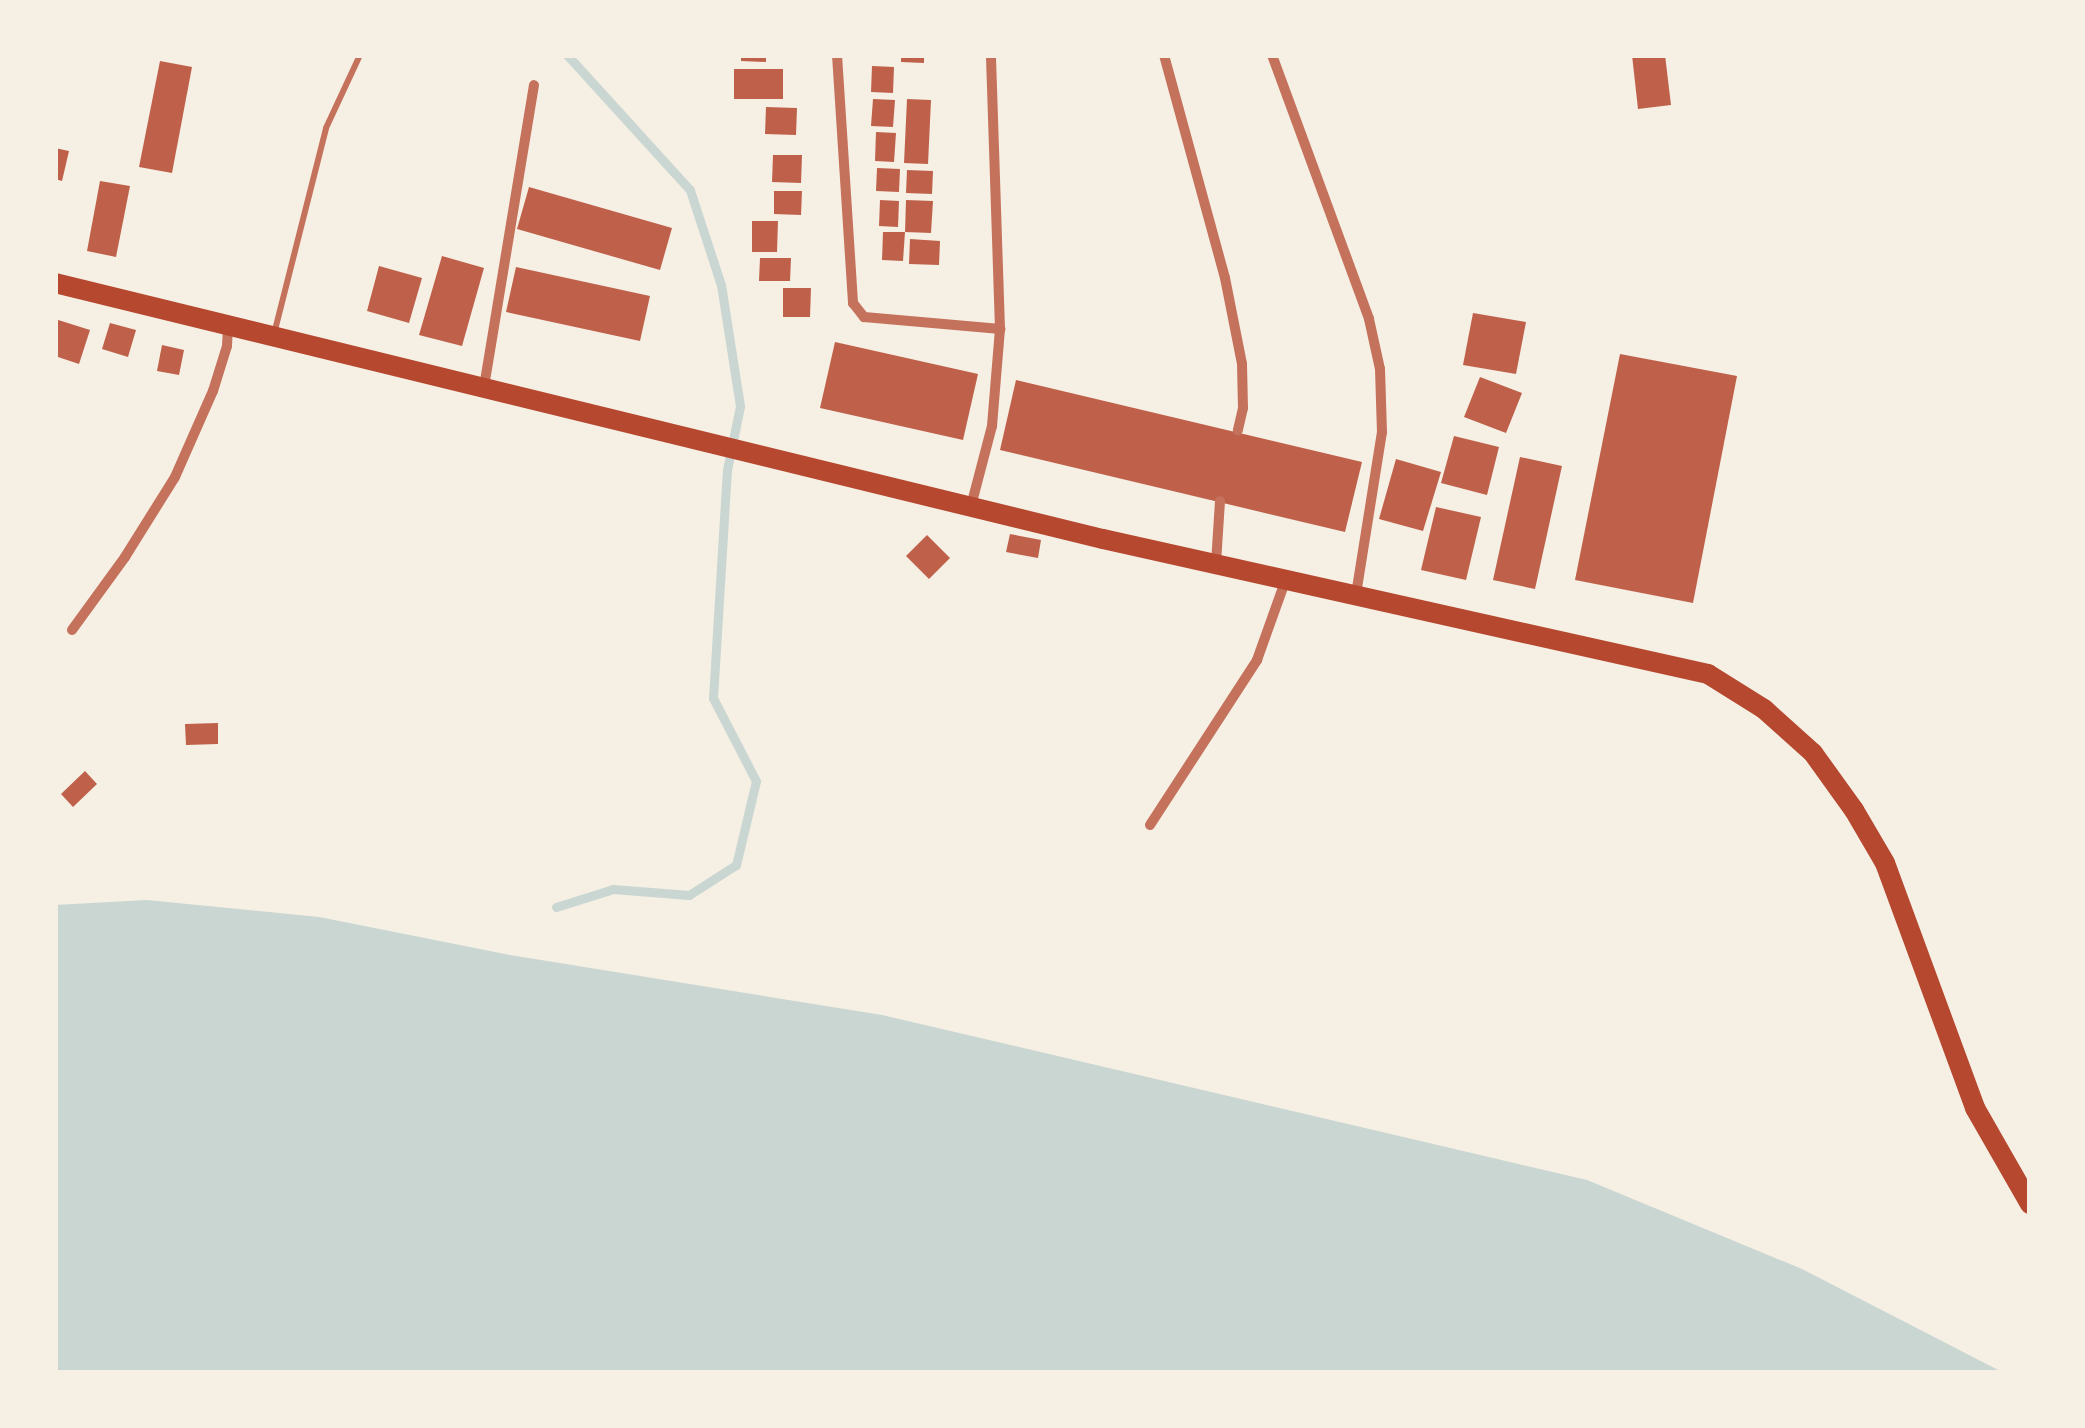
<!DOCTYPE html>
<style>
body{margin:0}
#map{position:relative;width:2085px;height:1428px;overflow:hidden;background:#f6efe4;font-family:"Archivo Narrow",sans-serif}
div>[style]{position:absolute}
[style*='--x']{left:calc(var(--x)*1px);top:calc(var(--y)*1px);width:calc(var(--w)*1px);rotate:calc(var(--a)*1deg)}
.water>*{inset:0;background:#c9d6d2}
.stream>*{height:9px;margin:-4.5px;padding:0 4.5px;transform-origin:4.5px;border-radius:4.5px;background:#c9d6d2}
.building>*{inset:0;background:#bf614a}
.service>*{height:6px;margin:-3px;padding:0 3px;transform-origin:3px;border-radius:3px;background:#c5725c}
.minor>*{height:10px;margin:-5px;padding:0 5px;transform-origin:5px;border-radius:5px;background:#c5725c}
.trunk>*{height:20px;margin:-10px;padding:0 10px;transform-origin:10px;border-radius:10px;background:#b5482f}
span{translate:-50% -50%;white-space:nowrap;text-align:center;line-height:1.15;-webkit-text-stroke:10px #f6efe4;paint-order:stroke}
.frame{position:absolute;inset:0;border:58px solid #f6efe4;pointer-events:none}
</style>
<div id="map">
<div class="water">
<div style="clip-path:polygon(147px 900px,319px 917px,510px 955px,882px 1015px,1587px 1180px,1802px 1269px,2004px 1373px,55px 1373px,55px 905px)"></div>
</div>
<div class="stream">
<div style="--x:556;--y:907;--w:60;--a:-17.5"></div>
<div style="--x:613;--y:889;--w:76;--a:4.5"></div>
<div style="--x:689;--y:895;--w:56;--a:-32.6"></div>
<div style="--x:736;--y:865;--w:86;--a:-76.6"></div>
<div style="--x:756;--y:781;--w:93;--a:-117.4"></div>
<div style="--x:713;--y:698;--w:228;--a:-86.5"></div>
<div style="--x:727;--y:470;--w:65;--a:-78.5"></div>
<div style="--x:740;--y:406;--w:122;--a:-98.9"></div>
<div style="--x:721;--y:285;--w:100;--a:-108.1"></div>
<div style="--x:690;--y:190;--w:183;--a:-132.3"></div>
</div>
<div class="building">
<div style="clip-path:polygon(741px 55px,766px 55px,766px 62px,741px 61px)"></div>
<div style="clip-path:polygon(901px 55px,924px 55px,924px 63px,901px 62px)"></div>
<div style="clip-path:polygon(1632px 55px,1665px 55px,1671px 105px,1638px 109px)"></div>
<div style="clip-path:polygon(160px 61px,192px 67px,172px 173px,139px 167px)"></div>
<div style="clip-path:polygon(872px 66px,894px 67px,893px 93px,871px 92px)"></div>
<div style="clip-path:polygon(734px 69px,783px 69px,783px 99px,734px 99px)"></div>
<div style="clip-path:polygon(873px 99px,895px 100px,893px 127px,871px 126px)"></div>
<div style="clip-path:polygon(907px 99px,931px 100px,928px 164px,904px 163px)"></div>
<div style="clip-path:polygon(766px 107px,797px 108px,796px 135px,765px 134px)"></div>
<div style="clip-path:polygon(876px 132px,896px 133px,894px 162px,875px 161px)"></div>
<div style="clip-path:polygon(55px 148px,69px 151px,62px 181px,55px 179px)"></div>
<div style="clip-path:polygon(773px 155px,802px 155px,801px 183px,772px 182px)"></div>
<div style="clip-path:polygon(877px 168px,900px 169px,899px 192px,876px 191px)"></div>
<div style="clip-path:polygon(907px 170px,933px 171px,932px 194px,906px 193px)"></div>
<div style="clip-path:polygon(100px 181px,130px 186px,116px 257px,87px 251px)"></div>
<div style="clip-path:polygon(529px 187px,672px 228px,660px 270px,517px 229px)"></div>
<div style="clip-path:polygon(774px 191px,802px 191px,801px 215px,774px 214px)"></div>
<div style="clip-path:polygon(880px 200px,899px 201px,898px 227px,879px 226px)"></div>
<div style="clip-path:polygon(906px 200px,933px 201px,931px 233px,905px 232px)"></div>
<div style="clip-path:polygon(752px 221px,778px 221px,777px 252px,752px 252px)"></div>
<div style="clip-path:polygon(883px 232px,905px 232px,903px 261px,882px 260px)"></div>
<div style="clip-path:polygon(910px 239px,940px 241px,939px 265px,909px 264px)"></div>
<div style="clip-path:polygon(442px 256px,484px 268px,462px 346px,419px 335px)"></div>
<div style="clip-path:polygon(760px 258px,791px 258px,790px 281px,759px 281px)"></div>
<div style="clip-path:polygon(379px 266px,422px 278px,409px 323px,367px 311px)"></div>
<div style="clip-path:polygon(516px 267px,650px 296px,640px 341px,506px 312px)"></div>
<div style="clip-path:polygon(783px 288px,811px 288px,810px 317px,783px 317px)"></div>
<div style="clip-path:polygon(1473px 313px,1526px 322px,1516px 374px,1463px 365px)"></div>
<div style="clip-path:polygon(55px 319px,90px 330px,79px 364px,55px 356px)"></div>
<div style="clip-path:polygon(110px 323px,136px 330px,128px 357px,102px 349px)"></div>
<div style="clip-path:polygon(835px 342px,978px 374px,963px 440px,820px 408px)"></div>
<div style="clip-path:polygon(162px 345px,184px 350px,179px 375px,157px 371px)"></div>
<div style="clip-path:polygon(1620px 354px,1737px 376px,1693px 603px,1575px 580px)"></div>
<div style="clip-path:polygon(1480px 377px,1522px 393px,1506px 433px,1464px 417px)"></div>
<div style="clip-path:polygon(1016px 380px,1362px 462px,1345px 532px,1000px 450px)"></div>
<div style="clip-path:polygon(1454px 436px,1499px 447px,1487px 495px,1441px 483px)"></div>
<div style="clip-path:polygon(1520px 457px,1562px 466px,1535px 589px,1493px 580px)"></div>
<div style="clip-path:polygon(1396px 459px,1441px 472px,1423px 531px,1379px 519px)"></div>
<div style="clip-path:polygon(1436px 507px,1481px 517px,1466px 580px,1421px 570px)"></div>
<div style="clip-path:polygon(1010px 534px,1041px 540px,1038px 558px,1006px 552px)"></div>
<div style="clip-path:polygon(927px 535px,950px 558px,929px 579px,906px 556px)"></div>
<div style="clip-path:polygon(218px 723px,218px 744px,186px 745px,185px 724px)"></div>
<div style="clip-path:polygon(85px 771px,97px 784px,73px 807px,61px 794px)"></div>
</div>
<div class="service">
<div style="--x:274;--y:334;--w:212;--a:-75.8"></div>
<div style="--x:326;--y:128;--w:81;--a:-65"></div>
</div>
<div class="minor">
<div style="--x:837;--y:55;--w:249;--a:86.3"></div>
<div style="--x:853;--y:303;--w:18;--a:52"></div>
<div style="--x:864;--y:317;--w:137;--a:5"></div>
<div style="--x:1164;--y:55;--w:231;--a:74.7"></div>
<div style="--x:1225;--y:278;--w:88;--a:78.8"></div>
<div style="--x:1242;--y:364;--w:44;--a:88.7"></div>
<div style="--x:1243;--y:408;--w:23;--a:103"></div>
<div style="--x:1272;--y:55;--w:281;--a:69.8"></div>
<div style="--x:1369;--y:319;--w:51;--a:77.6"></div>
<div style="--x:1380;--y:369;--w:63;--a:88.2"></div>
<div style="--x:1382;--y:432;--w:165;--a:99.1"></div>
<div style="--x:484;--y:387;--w:306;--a:-80.6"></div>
<div style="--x:971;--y:506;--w:83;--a:-75.3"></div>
<div style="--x:992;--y:426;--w:97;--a:-85.3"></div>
<div style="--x:1000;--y:329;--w:274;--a:-91.9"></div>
<div style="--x:1216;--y:563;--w:62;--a:-86.3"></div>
<div style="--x:72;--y:630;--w:90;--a:-54"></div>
<div style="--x:125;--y:557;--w:94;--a:-58"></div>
<div style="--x:175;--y:477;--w:94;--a:-66.2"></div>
<div style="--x:213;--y:391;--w:47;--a:-72.7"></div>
<div style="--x:227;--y:346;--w:21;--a:-87"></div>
<div style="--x:1150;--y:825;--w:197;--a:-57"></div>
<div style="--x:1257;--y:660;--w:86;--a:-70.3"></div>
</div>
<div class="trunk">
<div style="--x:55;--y:283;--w:1079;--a:13.73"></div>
<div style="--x:1103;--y:539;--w:620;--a:12.58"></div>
<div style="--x:1708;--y:674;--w:66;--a:32"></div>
<div style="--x:1764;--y:709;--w:66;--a:41.9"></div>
<div style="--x:1813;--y:753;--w:70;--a:54.3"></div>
<div style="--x:1854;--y:810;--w:61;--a:59.7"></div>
<div style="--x:1885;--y:863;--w:261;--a:69.8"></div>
<div style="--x:1975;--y:1108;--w:111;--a:60.2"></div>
</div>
<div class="frame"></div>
</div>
